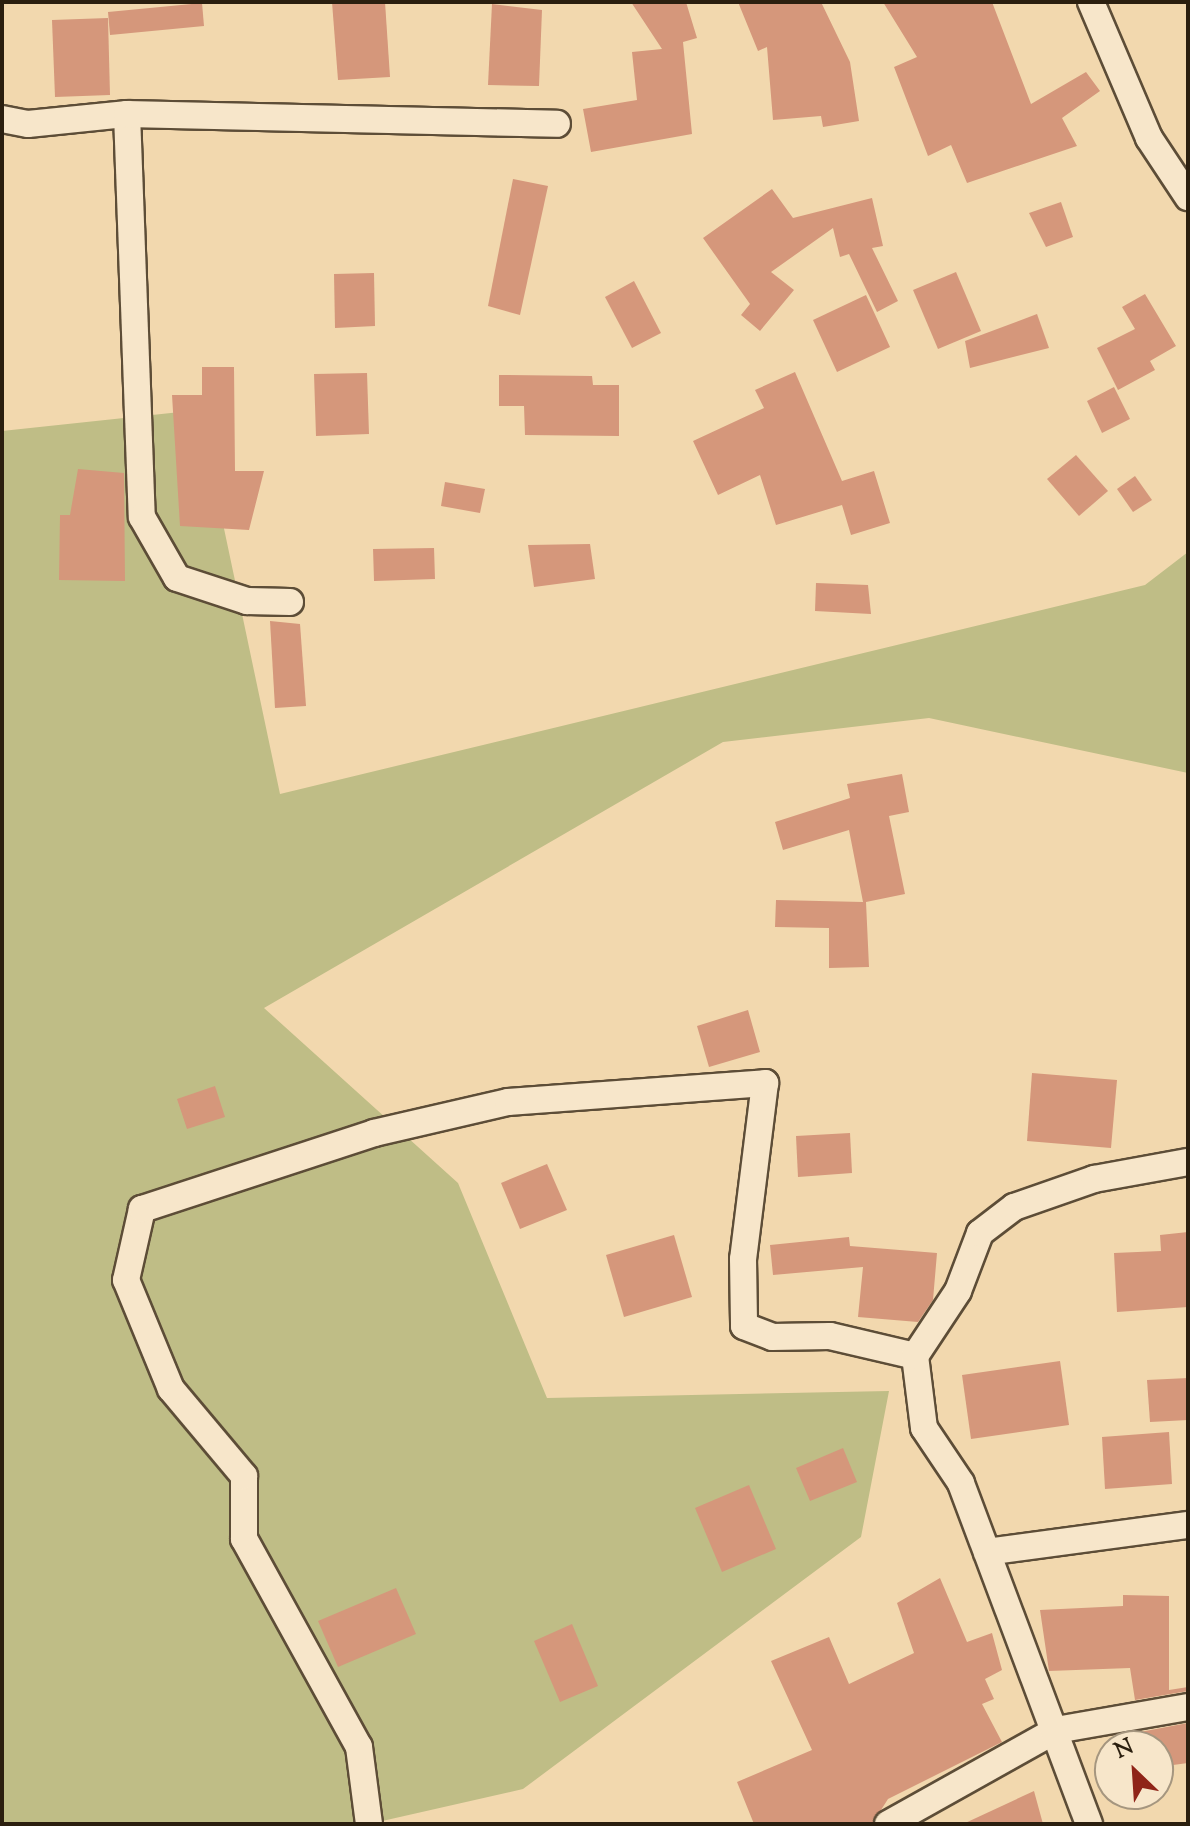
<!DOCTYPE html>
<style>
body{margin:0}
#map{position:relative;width:1190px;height:1826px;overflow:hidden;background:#f2d8ae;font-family:"Sorts Mill Goudy",serif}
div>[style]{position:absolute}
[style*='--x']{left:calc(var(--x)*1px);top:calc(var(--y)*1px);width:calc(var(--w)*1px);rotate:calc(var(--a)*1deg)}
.green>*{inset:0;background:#bfbd86}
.building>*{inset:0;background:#d5977b}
.roads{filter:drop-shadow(2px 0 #5d4d37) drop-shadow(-2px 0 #5d4d37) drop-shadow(0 2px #5d4d37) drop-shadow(0 -2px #5d4d37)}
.minor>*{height:26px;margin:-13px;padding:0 13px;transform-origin:13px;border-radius:13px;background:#f7e6ca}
span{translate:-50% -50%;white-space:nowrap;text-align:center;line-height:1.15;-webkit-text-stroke:6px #f7e6ca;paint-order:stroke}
.frame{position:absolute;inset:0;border:4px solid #2b1f0f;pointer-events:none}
.north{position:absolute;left:1094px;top:1730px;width:80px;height:80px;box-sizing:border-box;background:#f7e6ca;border:2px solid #a5967f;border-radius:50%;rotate:335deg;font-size:22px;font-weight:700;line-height:32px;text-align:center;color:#2b1f0f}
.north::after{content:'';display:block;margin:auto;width:28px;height:36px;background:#8f2418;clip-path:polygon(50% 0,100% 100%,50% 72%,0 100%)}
</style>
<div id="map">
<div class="green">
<div style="clip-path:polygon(199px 410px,280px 794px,1145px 585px,1188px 552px,1188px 773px,929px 718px,723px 742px,264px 1008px,458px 1183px,547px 1398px,889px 1391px,861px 1537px,523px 1789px,369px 1824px,2px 1824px,2px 431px)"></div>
</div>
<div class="building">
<div style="clip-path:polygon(332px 2px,385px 2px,390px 77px,338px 80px)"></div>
<div style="clip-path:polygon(631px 2px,686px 2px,697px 38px,683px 42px,692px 134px,591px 152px,583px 109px,637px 100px,632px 52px,662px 49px)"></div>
<div style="clip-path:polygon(738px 2px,821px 2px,850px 62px,859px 121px,823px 127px,821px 116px,773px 120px,767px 47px,758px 51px)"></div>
<div style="clip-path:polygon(883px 2px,992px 2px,1031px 104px,1086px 72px,1100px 91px,1062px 118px,1077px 146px,967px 183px,951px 145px,928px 156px,894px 67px,917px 57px)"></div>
<div style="clip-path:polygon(202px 3px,204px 26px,110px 35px,108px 12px)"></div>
<div style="clip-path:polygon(492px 4px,542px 10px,539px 86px,488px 85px)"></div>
<div style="clip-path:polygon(108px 18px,110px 95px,55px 97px,52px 20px)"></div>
<div style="clip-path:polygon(513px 179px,548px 186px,520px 315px,488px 306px)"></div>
<div style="clip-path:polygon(772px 189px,793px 218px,872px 198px,883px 246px,872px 248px,898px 301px,877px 312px,849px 254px,840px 257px,833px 228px,771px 272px,794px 290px,760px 331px,741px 315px,750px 304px,703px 238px)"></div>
<div style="clip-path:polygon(1061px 202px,1073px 237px,1046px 247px,1029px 213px)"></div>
<div style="clip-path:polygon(956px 272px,981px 331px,938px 349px,913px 290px)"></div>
<div style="clip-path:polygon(374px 273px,375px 326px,335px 328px,334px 274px)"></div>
<div style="clip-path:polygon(634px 281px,661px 333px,632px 348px,605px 297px)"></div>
<div style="clip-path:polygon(1145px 294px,1176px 346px,1150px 361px,1155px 370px,1118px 390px,1097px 348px,1135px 329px,1122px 307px)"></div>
<div style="clip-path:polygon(866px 295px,890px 347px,837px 372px,813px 320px)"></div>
<div style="clip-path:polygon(1037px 314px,1049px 348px,970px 368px,965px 341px)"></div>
<div style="clip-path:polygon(202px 367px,234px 367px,235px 471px,264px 471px,249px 530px,180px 526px,172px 395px,202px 395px)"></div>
<div style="clip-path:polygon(795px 372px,842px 481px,874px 471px,890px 523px,851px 535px,842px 505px,776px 525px,760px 475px,718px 495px,693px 441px,764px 408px,755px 390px)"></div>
<div style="clip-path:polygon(367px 373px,369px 434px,316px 436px,314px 374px)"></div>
<div style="clip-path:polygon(499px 375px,592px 376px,593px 385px,619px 385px,619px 436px,525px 435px,524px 406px,499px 406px)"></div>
<div style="clip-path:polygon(1114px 387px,1130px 419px,1102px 433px,1087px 401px)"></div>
<div style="clip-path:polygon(1076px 455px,1108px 491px,1079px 516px,1047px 479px)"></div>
<div style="clip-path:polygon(78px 469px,124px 473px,125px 581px,59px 580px,60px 515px,70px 515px)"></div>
<div style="clip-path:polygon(1135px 476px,1152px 500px,1133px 512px,1117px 489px)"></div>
<div style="clip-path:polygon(445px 482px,485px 489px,480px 513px,441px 506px)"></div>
<div style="clip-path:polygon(590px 544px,595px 579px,534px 587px,528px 545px)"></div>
<div style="clip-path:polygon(434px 548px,435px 579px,374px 581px,373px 549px)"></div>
<div style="clip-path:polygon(816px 583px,868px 585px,871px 614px,815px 611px)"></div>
<div style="clip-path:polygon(270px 621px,300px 624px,306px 706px,275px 708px)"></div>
<div style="clip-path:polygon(902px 774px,909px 812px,889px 816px,905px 894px,866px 902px,869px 967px,829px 968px,829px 928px,775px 927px,776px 900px,863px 902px,849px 830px,783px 850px,775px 822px,850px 798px,847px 784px)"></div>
<div style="clip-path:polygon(748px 1010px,760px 1052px,709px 1067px,697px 1026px)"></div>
<div style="clip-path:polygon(1032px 1073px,1117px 1080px,1111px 1148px,1027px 1141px)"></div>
<div style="clip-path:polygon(215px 1086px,225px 1117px,187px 1129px,177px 1099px)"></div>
<div style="clip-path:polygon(850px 1133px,852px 1173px,798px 1177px,796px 1136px)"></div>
<div style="clip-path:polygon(547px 1164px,567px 1210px,520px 1229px,501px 1183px)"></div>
<div style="clip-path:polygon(1188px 1232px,1188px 1307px,1117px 1312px,1114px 1253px,1161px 1251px,1160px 1235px)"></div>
<div style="clip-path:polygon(674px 1235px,692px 1297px,624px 1317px,606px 1255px)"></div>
<div style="clip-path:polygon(849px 1237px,850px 1246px,937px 1253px,933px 1300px,918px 1322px,858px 1317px,863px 1267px,773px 1275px,770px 1245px)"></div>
<div style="clip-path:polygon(1060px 1361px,1069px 1425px,971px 1439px,962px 1375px)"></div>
<div style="clip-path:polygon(1188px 1378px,1188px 1420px,1150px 1422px,1147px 1380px)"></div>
<div style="clip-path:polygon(1169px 1432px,1172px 1484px,1105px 1489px,1102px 1437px)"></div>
<div style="clip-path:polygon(843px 1448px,857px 1482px,810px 1501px,796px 1468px)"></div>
<div style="clip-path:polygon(749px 1485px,776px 1549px,722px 1572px,695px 1508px)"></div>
<div style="clip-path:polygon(940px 1578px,967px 1642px,992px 1633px,1002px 1670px,985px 1679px,994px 1699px,982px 1704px,1002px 1742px,888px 1799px,872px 1824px,754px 1824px,737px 1782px,812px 1750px,771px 1661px,829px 1637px,849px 1684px,914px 1653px,897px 1603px)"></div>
<div style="clip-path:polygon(396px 1588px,416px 1634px,338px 1667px,318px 1621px)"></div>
<div style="clip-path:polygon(1123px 1595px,1169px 1596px,1169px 1690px,1188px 1687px,1188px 1691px,1135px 1700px,1130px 1668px,1049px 1671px,1040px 1610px,1123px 1606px)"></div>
<div style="clip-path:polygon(572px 1624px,598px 1686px,560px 1702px,534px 1641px)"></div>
<div style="clip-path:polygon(1188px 1723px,1188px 1763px,1158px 1767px,1158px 1746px,1142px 1746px,1140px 1732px)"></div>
<div style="clip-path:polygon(1034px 1791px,1043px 1824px,963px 1824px)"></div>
</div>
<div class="roads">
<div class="minor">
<div style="--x:1091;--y:2;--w:148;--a:66.9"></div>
<div style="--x:1149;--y:138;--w:71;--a:56.5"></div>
<div style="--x:127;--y:114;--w:403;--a:87.9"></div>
<div style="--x:142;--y:517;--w:70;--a:60.2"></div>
<div style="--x:177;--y:578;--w:74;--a:18.2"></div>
<div style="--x:247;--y:601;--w:43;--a:1.3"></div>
<div style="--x:2;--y:119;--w:26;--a:11"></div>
<div style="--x:28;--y:124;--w:100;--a:-5.8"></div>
<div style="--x:127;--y:114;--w:430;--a:1.3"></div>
<div style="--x:987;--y:1552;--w:203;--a:-7.7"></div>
<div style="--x:369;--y:1824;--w:78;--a:-97.4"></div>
<div style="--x:359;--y:1747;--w:238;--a:-118.9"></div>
<div style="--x:244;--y:1539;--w:63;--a:-90"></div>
<div style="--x:244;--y:1476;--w:114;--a:-130"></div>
<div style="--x:171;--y:1389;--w:118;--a:-112.4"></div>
<div style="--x:126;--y:1280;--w:73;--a:-77.3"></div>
<div style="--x:142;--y:1209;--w:244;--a:-18.1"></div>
<div style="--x:374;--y:1133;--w:138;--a:-13"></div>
<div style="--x:508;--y:1102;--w:258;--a:-4.2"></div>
<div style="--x:765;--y:1083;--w:177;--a:97.1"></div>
<div style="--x:743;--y:1259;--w:67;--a:89.1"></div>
<div style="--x:744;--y:1326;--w:30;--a:21"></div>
<div style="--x:772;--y:1337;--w:58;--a:-1"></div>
<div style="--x:830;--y:1336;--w:87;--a:13.2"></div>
<div style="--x:888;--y:1824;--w:193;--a:-29.2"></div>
<div style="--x:1056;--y:1730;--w:134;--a:-9.9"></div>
<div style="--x:1089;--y:1824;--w:364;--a:-110.6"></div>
<div style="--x:961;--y:1483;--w:66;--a:-123.9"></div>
<div style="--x:924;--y:1428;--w:73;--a:-97.1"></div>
<div style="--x:915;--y:1356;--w:78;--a:-56.5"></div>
<div style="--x:958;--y:1291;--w:62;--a:-69.2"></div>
<div style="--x:980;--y:1233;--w:43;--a:-37.4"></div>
<div style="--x:1014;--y:1207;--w:85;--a:-19.3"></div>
<div style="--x:1094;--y:1179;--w:96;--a:-10.3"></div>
</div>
</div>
<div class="frame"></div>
<div class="north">N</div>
</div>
